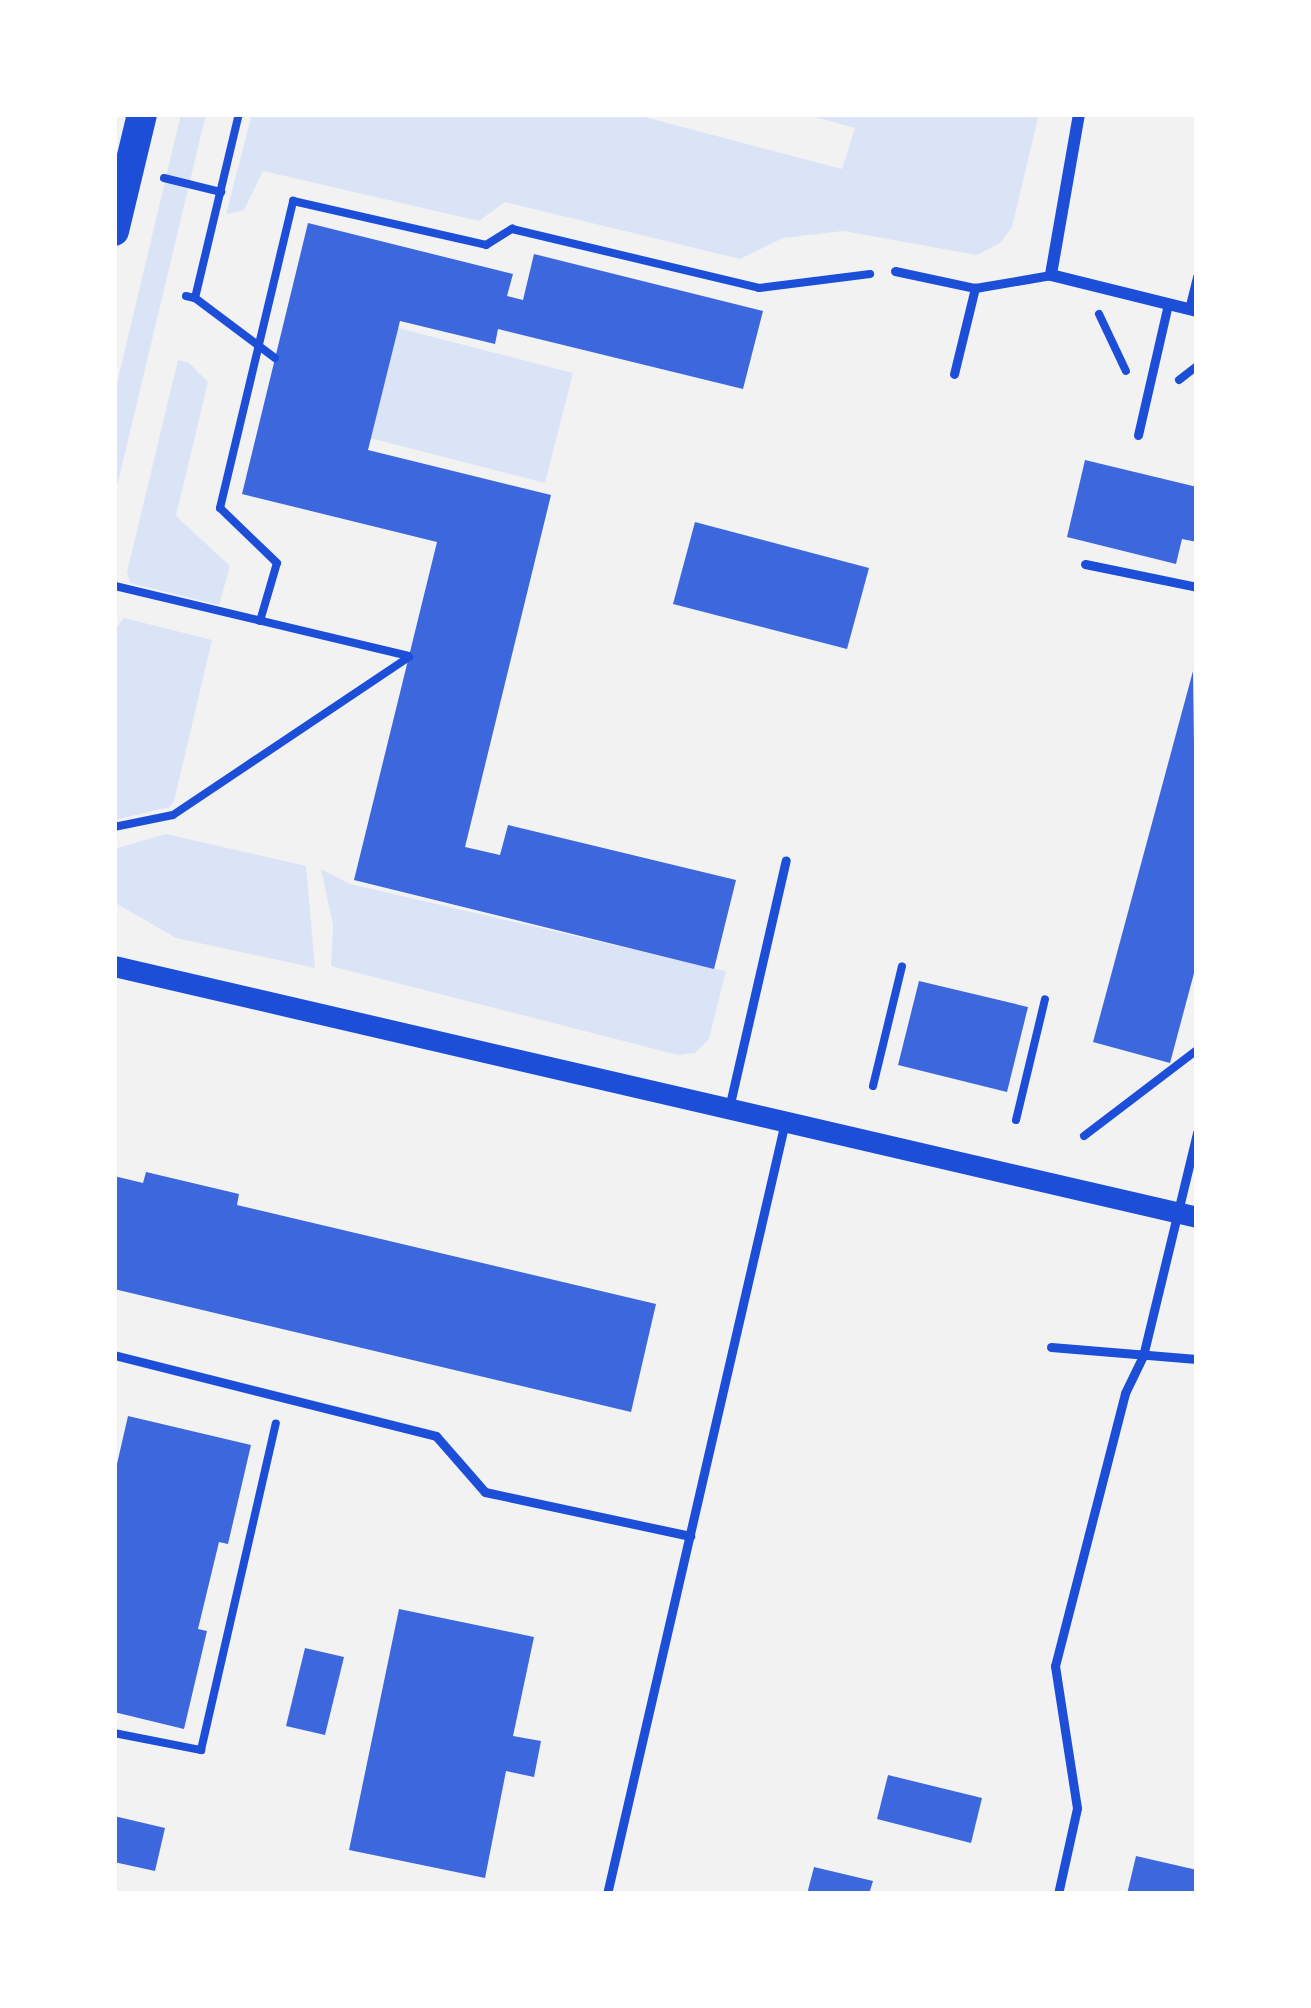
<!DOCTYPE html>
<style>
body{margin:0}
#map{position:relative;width:1311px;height:2008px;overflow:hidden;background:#f2f2f2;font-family:Inter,sans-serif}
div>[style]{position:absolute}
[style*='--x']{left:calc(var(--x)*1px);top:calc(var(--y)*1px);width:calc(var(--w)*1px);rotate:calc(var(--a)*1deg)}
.green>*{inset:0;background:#dbe4f7}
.building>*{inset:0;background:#3d67dc}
.path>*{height:8px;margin:-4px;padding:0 4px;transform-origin:4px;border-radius:4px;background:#1d4ed8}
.service>*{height:9px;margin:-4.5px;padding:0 4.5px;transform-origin:4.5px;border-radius:4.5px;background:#1d4ed8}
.minor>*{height:12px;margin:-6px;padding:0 6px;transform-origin:6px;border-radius:6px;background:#1d4ed8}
.tertiary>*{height:21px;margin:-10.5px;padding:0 10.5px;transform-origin:10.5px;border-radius:10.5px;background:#1d4ed8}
.primary>*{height:30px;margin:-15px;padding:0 15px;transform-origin:15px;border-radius:15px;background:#1d4ed8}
span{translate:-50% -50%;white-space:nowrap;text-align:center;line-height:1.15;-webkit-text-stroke:9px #fff;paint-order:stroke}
.frame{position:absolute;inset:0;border:117px solid #fff;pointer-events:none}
</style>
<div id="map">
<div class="green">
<div style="clip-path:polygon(181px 114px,206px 114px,114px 499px,114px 396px)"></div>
<div style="clip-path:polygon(252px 114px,633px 114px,842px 169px,855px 128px,804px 114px,1039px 114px,1012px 227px,1000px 243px,977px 255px,843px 231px,783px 238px,740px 259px,505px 202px,479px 221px,263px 171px,244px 210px,226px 214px)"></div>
<div style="clip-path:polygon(394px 327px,573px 373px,545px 483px,366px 437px)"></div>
<div style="clip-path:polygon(178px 360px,189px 363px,208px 382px,176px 516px,230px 566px,219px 605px,130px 583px,127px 572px)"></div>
<div style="clip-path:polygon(124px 618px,212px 640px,174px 801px,170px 807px,114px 820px,114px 631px)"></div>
<div style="clip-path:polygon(166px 834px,306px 866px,315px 968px,176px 938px,114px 902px,114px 849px)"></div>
<div style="clip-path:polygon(321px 869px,350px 884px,726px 971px,709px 1039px,695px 1053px,678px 1055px,331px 966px,333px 925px)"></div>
</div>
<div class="building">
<div style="clip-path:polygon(308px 223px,513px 274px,507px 296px,523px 300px,534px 254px,763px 311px,743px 389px,498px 329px,495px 344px,400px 321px,368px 450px,551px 495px,465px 847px,500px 855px,508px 825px,736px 880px,714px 969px,354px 880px,437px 542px,242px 494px)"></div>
<div style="clip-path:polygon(1085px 460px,1197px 487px,1197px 542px,1182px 539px,1176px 564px,1067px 537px)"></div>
<div style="clip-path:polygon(695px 522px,869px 568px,847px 649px,673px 604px)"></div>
<div style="clip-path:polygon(1193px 671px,1197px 962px,1170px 1063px,1093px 1042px)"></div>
<div style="clip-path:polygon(919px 981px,1028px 1007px,1007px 1092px,898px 1065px)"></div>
<div style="clip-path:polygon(146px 1172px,239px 1194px,237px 1205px,656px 1304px,631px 1412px,114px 1289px,114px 1176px,143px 1183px)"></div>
<div style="clip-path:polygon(128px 1416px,251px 1445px,228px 1544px,219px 1542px,198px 1629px,207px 1631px,184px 1729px,114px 1712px,114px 1477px)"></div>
<div style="clip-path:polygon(399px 1609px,534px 1637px,513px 1736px,541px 1741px,534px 1777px,506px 1771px,485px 1878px,349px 1850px)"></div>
<div style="clip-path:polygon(305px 1648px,344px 1657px,325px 1735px,286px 1726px)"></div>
<div style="clip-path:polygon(888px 1775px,982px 1798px,971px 1843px,877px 1819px)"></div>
<div style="clip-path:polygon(114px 1816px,165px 1828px,155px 1871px,114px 1862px)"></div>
<div style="clip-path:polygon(1136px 1856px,1197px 1870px,1197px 1894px,1127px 1894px)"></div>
<div style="clip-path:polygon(814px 1867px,873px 1881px,869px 1894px,807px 1894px)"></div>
</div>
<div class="path">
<div style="--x:164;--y:178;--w:59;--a:13.8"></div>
<div style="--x:186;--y:296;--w:9;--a:13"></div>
<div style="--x:195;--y:298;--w:189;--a:-76.6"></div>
<div style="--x:195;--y:298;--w:100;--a:36.9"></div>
<div style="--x:1099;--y:314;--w:63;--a:64.7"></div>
<div style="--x:1179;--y:380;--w:23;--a:-38"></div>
<div style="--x:115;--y:586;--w:301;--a:13.4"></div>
<div style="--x:260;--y:621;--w:60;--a:-73.7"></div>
<div style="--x:277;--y:563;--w:79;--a:-136"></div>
<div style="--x:220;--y:508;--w:316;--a:-76.6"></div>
<div style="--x:293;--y:201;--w:198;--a:12.8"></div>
<div style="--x:486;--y:245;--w:31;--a:-32"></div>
<div style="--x:512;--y:229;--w:254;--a:13.4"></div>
<div style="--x:759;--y:288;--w:112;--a:-7.2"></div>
<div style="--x:114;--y:827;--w:60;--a:-11.5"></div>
<div style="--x:173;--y:815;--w:284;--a:-33.8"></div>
<div style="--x:873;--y:1086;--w:123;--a:-76.4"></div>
<div style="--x:1016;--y:1120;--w:124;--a:-76.5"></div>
<div style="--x:1084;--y:1136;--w:142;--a:-37.3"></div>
<div style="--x:114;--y:1733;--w:89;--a:11.1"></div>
<div style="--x:201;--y:1750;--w:335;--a:-77.1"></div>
</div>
<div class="service">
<div style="--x:895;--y:271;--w:82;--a:12"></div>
<div style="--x:975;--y:288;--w:77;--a:-9.7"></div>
<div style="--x:1189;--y:309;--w:34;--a:-76"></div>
<div style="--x:954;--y:374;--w:89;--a:-76.3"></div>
<div style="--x:1138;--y:435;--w:134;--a:-77.1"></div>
<div style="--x:1085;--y:564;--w:114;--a:11.6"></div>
<div style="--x:729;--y:1108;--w:254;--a:-77.1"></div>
<div style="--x:1051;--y:1347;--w:146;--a:4.7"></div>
<div style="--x:114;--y:1355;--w:332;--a:14.1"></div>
<div style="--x:436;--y:1436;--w:74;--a:48.8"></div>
<div style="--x:485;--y:1492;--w:210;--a:12.1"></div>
<div style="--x:607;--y:1894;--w:792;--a:-77.02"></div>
<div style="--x:1058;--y:1894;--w:88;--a:-77.5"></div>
<div style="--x:1077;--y:1808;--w:144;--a:-98.8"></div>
<div style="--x:1055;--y:1666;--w:282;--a:-75.6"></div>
<div style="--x:1125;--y:1393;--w:41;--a:-64.1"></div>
<div style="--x:1143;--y:1356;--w:230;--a:-76.4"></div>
</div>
<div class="minor">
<div style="--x:1079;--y:114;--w:163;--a:99.9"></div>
<div style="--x:1051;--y:275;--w:150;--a:13.9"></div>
</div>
<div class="tertiary">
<div style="--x:114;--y:966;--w:1112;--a:13.05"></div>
</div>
<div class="primary">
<div style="--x:114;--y:231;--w:120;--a:-76.5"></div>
</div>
<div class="frame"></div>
</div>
